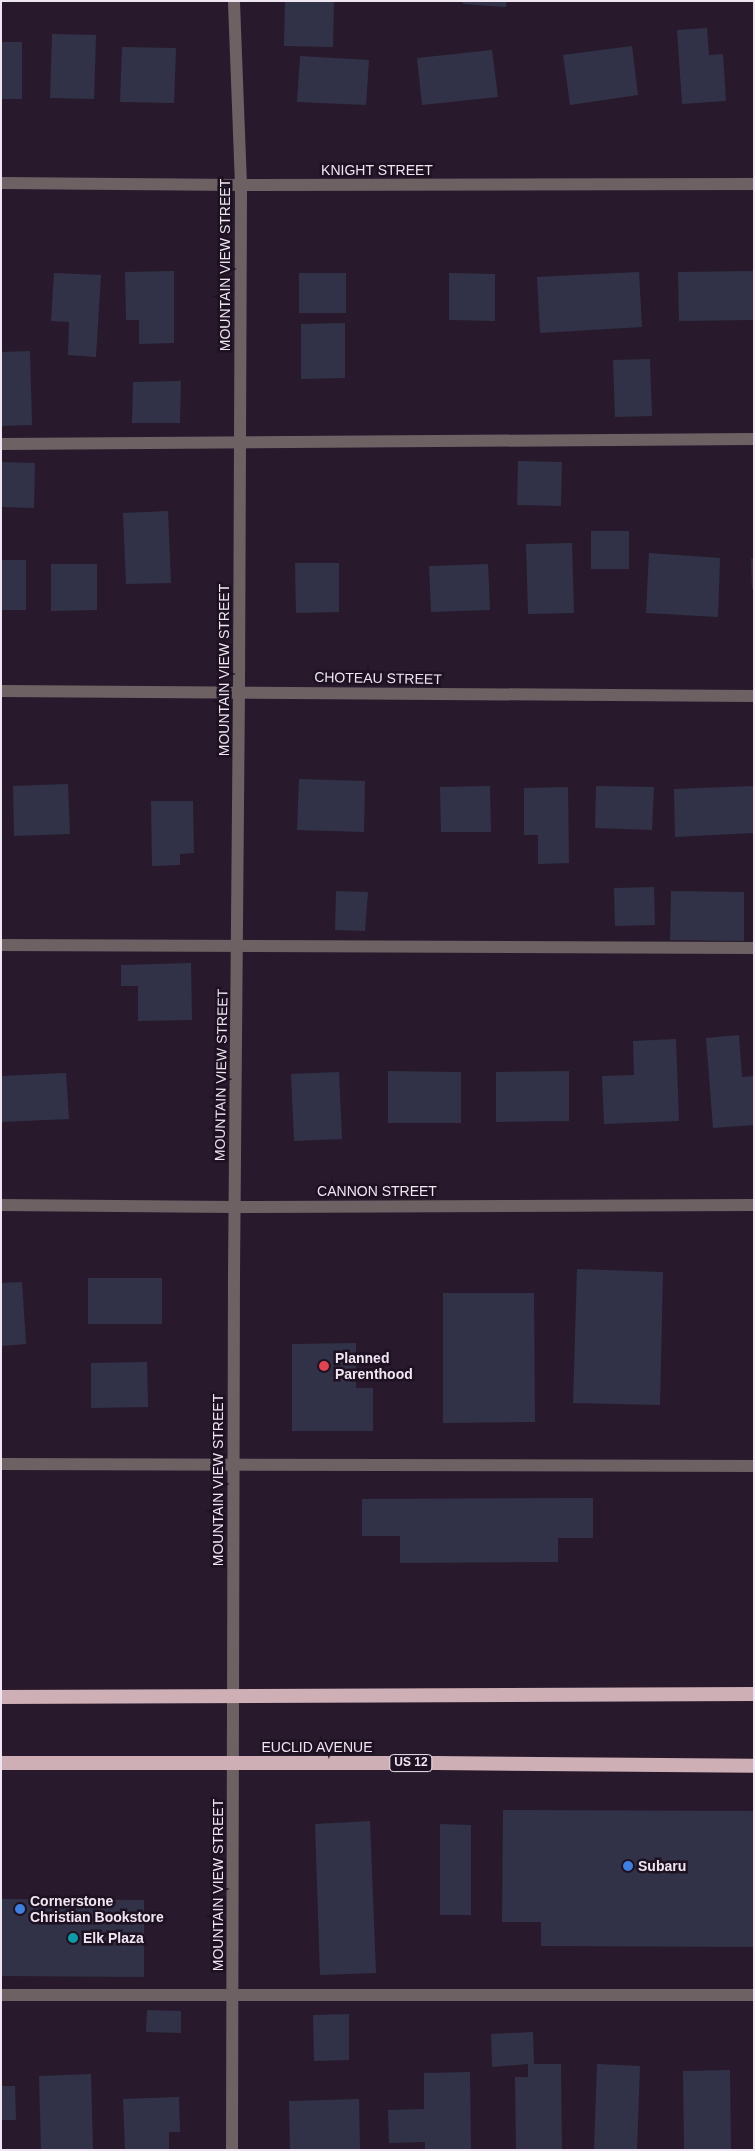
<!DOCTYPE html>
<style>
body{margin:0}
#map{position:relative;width:755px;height:2151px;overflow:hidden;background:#281a2c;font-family:Arial,sans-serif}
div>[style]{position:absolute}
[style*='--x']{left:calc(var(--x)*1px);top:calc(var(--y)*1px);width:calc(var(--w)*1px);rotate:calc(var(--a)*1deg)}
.building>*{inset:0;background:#313248}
.service>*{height:12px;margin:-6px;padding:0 6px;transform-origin:6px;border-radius:6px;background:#6e6164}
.minor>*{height:12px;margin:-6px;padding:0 6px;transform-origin:6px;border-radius:6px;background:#6e6164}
.trunk>*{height:14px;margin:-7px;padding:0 7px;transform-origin:7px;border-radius:7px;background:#ceafb6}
.dots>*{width:14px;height:14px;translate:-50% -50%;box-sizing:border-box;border:2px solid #1e1122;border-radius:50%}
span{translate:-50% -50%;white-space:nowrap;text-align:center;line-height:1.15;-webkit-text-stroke:5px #1e1122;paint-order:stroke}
.shield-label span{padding:1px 4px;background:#1e1122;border:1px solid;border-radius:4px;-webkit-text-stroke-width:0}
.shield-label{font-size:12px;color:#efe6f2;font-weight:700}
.street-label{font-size:14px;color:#efe6f2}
.poi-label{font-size:14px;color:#efe6f2;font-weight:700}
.left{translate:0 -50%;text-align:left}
.frame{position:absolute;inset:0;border:2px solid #efe6f2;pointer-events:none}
</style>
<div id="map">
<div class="building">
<div style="clip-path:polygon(285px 1px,334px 1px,333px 47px,284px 46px)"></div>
<div style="clip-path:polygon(463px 1px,507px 1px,506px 7px,463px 4px)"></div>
<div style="clip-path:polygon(707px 28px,709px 55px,723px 54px,726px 101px,682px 104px,677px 30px)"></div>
<div style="clip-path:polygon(52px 34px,96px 35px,94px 99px,50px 98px)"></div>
<div style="clip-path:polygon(1px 42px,22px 42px,22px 99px,1px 99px)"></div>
<div style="clip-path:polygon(632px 46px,638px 95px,570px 105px,563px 55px)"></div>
<div style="clip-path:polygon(122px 47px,176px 48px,174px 103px,120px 102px)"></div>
<div style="clip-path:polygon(492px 50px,498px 97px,422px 105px,417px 58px)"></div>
<div style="clip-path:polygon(300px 56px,369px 60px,366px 105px,297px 102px)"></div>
<div style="clip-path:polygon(174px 271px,174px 343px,139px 344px,139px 320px,126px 320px,125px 272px)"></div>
<div style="clip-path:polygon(753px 271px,753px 320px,679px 321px,678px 272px)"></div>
<div style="clip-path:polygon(639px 272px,642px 327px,540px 333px,537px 277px)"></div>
<div style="clip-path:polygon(54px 273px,101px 275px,96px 357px,68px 355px,69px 322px,51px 321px)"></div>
<div style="clip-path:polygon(299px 273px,346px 273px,346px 313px,299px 313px)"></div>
<div style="clip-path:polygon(449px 273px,495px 274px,495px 321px,449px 320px)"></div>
<div style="clip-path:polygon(345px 323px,345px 378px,301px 379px,301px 324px)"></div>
<div style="clip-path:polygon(30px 351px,32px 425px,1px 426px,1px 352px)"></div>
<div style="clip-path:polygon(650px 359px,652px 416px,615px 417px,613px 360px)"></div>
<div style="clip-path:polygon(181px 381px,180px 423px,132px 423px,133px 382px)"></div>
<div style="clip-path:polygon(518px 461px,562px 462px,561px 506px,517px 505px)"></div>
<div style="clip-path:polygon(1px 462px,35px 463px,34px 508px,1px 507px)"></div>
<div style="clip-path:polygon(168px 511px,171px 583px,126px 584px,123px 513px)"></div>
<div style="clip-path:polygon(591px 531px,629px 531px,629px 569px,591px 569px)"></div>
<div style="clip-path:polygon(572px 543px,574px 613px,528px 614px,526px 544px)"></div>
<div style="clip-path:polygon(649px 553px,720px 558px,718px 617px,646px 613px)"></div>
<div style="clip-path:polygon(751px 559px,754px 559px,754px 589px,752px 589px)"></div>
<div style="clip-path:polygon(1px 560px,26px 560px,26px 610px,1px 610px)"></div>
<div style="clip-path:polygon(295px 563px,339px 563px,339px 612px,296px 613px)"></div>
<div style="clip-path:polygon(51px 564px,97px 564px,97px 610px,51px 611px)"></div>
<div style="clip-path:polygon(488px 564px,490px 610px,431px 612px,429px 566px)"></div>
<div style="clip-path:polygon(299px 779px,365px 781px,364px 832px,297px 830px)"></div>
<div style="clip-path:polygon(68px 784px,70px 834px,14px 836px,13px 786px)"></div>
<div style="clip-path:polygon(490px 786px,491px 832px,441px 832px,440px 787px)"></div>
<div style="clip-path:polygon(596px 786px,654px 787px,652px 830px,595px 828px)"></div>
<div style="clip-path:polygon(754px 786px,754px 833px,675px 837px,674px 789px)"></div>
<div style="clip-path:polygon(568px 787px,569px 863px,538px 864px,538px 835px,524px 835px,524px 788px)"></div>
<div style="clip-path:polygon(151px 801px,193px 801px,194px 853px,180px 854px,180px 865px,152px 866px)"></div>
<div style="clip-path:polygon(654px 887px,655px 925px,615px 926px,614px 888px)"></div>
<div style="clip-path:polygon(336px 891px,368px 892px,365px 931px,335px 930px)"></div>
<div style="clip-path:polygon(671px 891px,744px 892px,744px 941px,670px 940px)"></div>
<div style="clip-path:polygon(191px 963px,192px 1020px,138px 1021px,138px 986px,121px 986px,121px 965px)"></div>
<div style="clip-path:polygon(739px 1035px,742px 1077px,754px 1076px,754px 1125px,713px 1128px,706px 1038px)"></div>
<div style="clip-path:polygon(676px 1039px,679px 1121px,604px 1124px,602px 1076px,634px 1075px,633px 1041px)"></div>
<div style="clip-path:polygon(388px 1071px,461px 1072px,461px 1123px,388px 1123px)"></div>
<div style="clip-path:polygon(569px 1071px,569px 1121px,496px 1122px,496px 1072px)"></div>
<div style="clip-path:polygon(339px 1072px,342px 1139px,294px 1141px,291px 1074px)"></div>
<div style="clip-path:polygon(66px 1073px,69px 1119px,1px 1122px,1px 1076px)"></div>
<div style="clip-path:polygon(577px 1269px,663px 1272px,660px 1405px,573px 1403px)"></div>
<div style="clip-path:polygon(88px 1278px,162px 1278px,162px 1324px,88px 1324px)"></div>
<div style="clip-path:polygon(22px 1282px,26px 1344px,1px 1346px,1px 1283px)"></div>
<div style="clip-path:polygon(443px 1293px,534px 1293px,535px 1422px,443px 1423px)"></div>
<div style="clip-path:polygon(356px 1343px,356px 1388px,373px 1388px,373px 1431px,292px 1431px,292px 1344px)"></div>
<div style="clip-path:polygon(147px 1362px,148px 1407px,91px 1408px,91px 1363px)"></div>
<div style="clip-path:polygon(593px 1498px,593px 1538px,558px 1538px,558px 1562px,400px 1563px,400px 1536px,362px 1536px,362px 1499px)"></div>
<div style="clip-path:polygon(503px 1810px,754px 1811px,754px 1947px,541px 1946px,541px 1922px,502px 1922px)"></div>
<div style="clip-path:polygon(370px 1821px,376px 1973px,320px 1975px,315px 1824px)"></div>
<div style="clip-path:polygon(440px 1824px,471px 1825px,471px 1915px,440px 1915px)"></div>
<div style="clip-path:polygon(1px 1899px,144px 1900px,144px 1977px,1px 1976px)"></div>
<div style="clip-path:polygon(147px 2010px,181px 2011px,181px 2033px,146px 2032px)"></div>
<div style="clip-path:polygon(349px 2014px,349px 2060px,314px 2061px,313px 2015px)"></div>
<div style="clip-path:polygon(533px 2032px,534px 2064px,561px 2064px,562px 2150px,516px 2150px,515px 2077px,528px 2077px,528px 2064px,492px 2067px,491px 2034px)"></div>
<div style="clip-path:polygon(597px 2064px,640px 2066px,637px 2150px,594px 2150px)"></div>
<div style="clip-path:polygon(730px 2070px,731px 2150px,684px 2150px,683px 2071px)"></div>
<div style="clip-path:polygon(470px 2072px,471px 2150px,425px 2150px,425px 2142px,389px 2143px,388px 2110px,424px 2109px,424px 2073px)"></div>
<div style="clip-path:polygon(91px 2074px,93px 2150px,41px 2150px,39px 2076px)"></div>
<div style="clip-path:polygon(1px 2086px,15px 2086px,16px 2120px,1px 2120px)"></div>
<div style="clip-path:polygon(179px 2097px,180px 2132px,169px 2132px,169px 2150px,125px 2150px,123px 2099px)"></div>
<div style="clip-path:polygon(359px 2099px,360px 2150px,290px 2150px,289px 2101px)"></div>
</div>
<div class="service">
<div style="--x:1;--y:444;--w:753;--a:-0.38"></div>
<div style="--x:1;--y:945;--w:753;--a:0.23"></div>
<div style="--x:1;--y:1464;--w:753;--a:0.15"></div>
<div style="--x:1;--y:1995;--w:753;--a:0"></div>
</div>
<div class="minor">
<div style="--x:1;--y:183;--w:240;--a:0.5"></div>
<div style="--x:241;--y:185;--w:513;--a:-0.11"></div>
<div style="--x:1;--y:691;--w:753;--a:0.38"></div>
<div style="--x:1;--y:1205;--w:233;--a:0.5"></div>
<div style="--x:234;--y:1207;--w:520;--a:-0.22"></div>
<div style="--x:232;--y:2150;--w:877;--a:-89.87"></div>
<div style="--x:234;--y:1273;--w:582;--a:-89.51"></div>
<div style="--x:239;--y:691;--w:506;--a:-89.77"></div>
<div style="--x:241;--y:185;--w:184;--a:-92.2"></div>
</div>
<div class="trunk">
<div style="--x:1;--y:1697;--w:753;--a:-0.23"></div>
<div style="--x:1;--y:1763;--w:435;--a:0"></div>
<div style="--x:436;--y:1763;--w:318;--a:0.5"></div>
</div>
<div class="dots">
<div style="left:324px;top:1366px;background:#e0444e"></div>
<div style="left:628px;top:1866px;background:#3f7fe0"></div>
<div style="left:20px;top:1909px;background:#3f7fe0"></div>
<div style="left:73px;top:1938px;background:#0f9aa8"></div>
</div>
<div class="shield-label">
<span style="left:411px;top:1763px">US 12</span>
</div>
<div class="street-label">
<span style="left:377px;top:170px">KNIGHT STREET</span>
<span style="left:225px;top:265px;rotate:-90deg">MOUNTAIN VIEW STREET</span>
<span style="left:224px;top:670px;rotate:-90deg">MOUNTAIN VIEW STREET</span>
<span style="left:378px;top:678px;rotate:1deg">CHOTEAU STREET</span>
<span style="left:221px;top:1075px;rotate:-89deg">MOUNTAIN VIEW STREET</span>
<span style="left:377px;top:1191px">CANNON STREET</span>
<span style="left:218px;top:1480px;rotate:-90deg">MOUNTAIN VIEW STREET</span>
<span style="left:317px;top:1747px">EUCLID AVENUE</span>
<span style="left:218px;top:1885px;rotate:-90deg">MOUNTAIN VIEW STREET</span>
</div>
<div class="poi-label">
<span class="left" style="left:335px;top:1366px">Planned<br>Parenthood</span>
<span class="left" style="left:638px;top:1866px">Subaru</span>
<span class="left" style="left:30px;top:1909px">Cornerstone<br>Christian Bookstore</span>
<span class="left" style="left:83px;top:1938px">Elk Plaza</span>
</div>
<div class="frame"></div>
</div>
